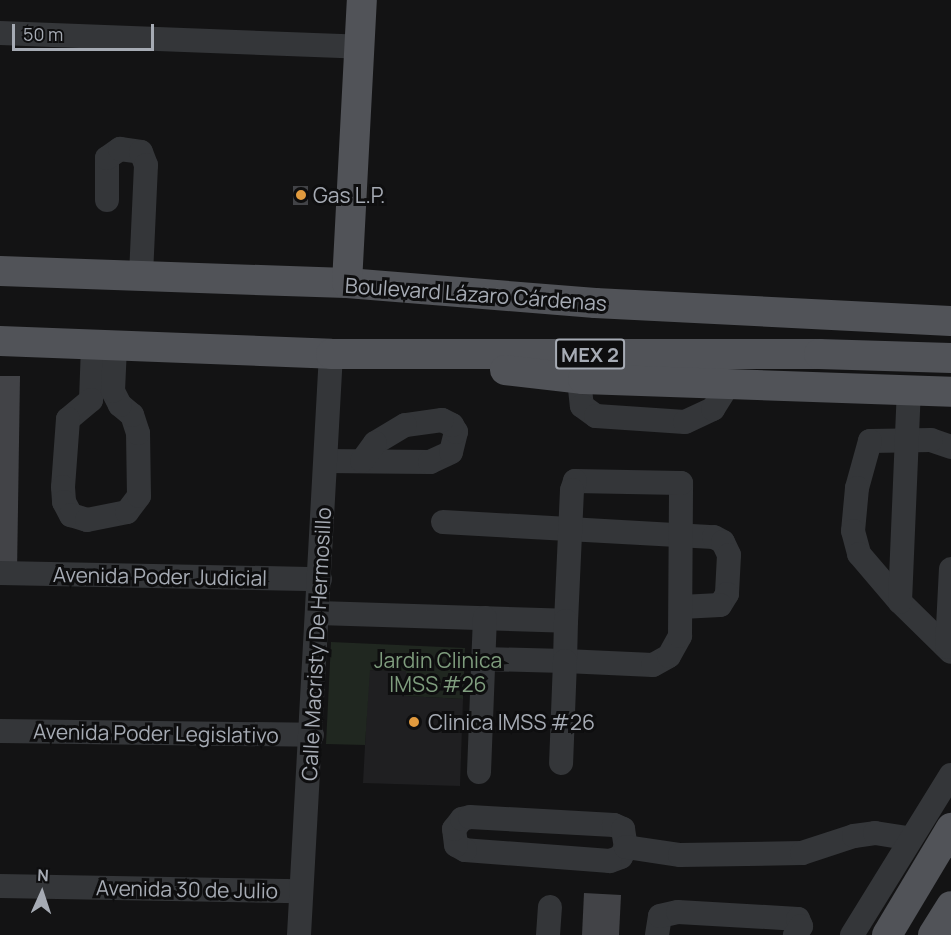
<!DOCTYPE html>
<meta charset="utf-8">
<style>
body{margin:0}
#map{position:relative;width:951px;height:935px;overflow:hidden;background:#131314;font-family:Manrope,sans-serif}
div>[style]{position:absolute}
[style*='--x']{left:calc(var(--x)*1px);top:calc(var(--y)*1px);width:calc(var(--w)*1px);rotate:calc(var(--a)*1deg)}
.built>*{inset:0;background:#1f1f21}
.green>*{inset:0;background:#202720}
.building>*{inset:0;background:#424347}
.minor>*{height:24px;margin:-12px;padding:0 12px;transform-origin:12px;border-radius:12px;background:#343639}
.major>*{height:30px;margin:-15px;padding:0 15px;transform-origin:15px;border-radius:15px;background:#515358}
.dots>*{width:16px;height:16px;translate:-50% -50%;box-sizing:border-box;border:3px solid #0e0e0f;border-radius:50%}
span{translate:-50% -50%;white-space:nowrap;text-align:center;line-height:1.15;-webkit-text-stroke:6px #0e0e0f;paint-order:stroke}
.shield-label span{padding:2px 4px;background:#0e0e0f;border:2px solid;border-radius:4px;-webkit-text-stroke-width:0}
.shield-label{font-size:20px;color:#a6abb4;font-weight:700}
.poi-label{font-size:21px;color:#a6abb4}
.left{translate:0 -50%;text-align:left}
.street-label{font-size:21px;color:#a6abb4}
.park-label{font-size:21px;color:#7f9d7e}
.north{position:absolute;left:12px;top:863px;width:60px;height:60px;-webkit-text-stroke:4px #0e0e0f;paint-order:stroke;rotate:3deg;font-size:16px;font-weight:700;line-height:24px;text-align:center;color:#a6abb4}
.north::after{content:'';display:block;margin:auto;width:21px;height:27px;background:#a6abb4;clip-path:polygon(50% 0,100% 100%,50% 72%,0 100%)}
.scale{position:absolute;left:12px;top:24px;width:142px;height:27px;box-sizing:border-box;border:3px solid #a6abb4;border-top:0;padding-left:8px;font-size:18px;line-height:21px;white-space:nowrap;color:#a6abb4;-webkit-text-stroke:4px #0e0e0f;paint-order:stroke}
</style>
<div id="map">
<div class="built">
<div style="clip-path:polygon(369px 670px,407px 671px,407px 696px,463px 699px,460px 786px,363px 783px)"></div>
</div>
<div class="green">
<div style="clip-path:polygon(331px 642px,465px 648px,463px 699px,406px 696px,406px 671px,370px 670px,365px 745px,326px 744px)"></div>
</div>
<div class="building">
<div style="clip-path:polygon(293px 186px,308px 186px,308px 205px,293px 205px)"></div>
<div style="clip-path:polygon(0 376px,20px 376px,17px 573px,0 572px)"></div>
<div style="clip-path:polygon(584px 893px,621px 895px,619px 935px,582px 935px)"></div>
</div>
<div class="minor">
<div style="--x:0;--y:33;--w:361;--a:2.2"></div>
<div style="--x:107;--y:200;--w:42;--a:-90"></div>
<div style="--x:107;--y:158;--w:16;--a:-35"></div>
<div style="--x:120;--y:149;--w:21;--a:8"></div>
<div style="--x:141;--y:152;--w:14;--a:69"></div>
<div style="--x:146;--y:165;--w:111;--a:92.6"></div>
<div style="--x:93;--y:346;--w:54;--a:92.1"></div>
<div style="--x:91;--y:400;--w:30;--a:140"></div>
<div style="--x:68;--y:419;--w:68;--a:94.2"></div>
<div style="--x:63;--y:487;--w:15;--a:86"></div>
<div style="--x:64;--y:502;--w:15;--a:62"></div>
<div style="--x:71;--y:515;--w:17;--a:17"></div>
<div style="--x:87;--y:520;--w:41;--a:-11.3"></div>
<div style="--x:127;--y:512;--w:20;--a:-53"></div>
<div style="--x:139;--y:496;--w:63;--a:-90.9"></div>
<div style="--x:138;--y:433;--w:19;--a:-108"></div>
<div style="--x:132;--y:415;--w:16;--a:-140"></div>
<div style="--x:120;--y:405;--w:16;--a:-117"></div>
<div style="--x:113;--y:391;--w:44;--a:-87.4"></div>
<div style="--x:579;--y:379;--w:27;--a:84"></div>
<div style="--x:582;--y:406;--w:17;--a:36"></div>
<div style="--x:596;--y:416;--w:89;--a:3.9"></div>
<div style="--x:685;--y:422;--w:31;--a:-25"></div>
<div style="--x:713;--y:409;--w:32;--a:-58"></div>
<div style="--x:951;--y:447;--w:21;--a:-161"></div>
<div style="--x:931;--y:440;--w:61;--a:179.1"></div>
<div style="--x:870;--y:441;--w:49;--a:105.5"></div>
<div style="--x:857;--y:488;--w:43;--a:95.3"></div>
<div style="--x:853;--y:531;--w:24;--a:75"></div>
<div style="--x:859;--y:554;--w:63;--a:49.5"></div>
<div style="--x:900;--y:602;--w:71;--a:44.4"></div>
<div style="--x:326;--y:461;--w:104;--a:0.6"></div>
<div style="--x:430;--y:462;--w:23;--a:-25"></div>
<div style="--x:451;--y:452;--w:21;--a:-76"></div>
<div style="--x:456;--y:432;--w:8;--a:-120"></div>
<div style="--x:452;--y:425;--w:11;--a:-153"></div>
<div style="--x:442;--y:420;--w:37;--a:172"></div>
<div style="--x:405;--y:425;--w:35;--a:149"></div>
<div style="--x:375;--y:443;--w:22;--a:126"></div>
<div style="--x:443;--y:522;--w:271;--a:3.2"></div>
<div style="--x:714;--y:537;--w:10;--a:29"></div>
<div style="--x:723;--y:542;--w:14;--a:65"></div>
<div style="--x:729;--y:555;--w:39;--a:93"></div>
<div style="--x:727;--y:594;--w:13;--a:122"></div>
<div style="--x:720;--y:605;--w:39;--a:177"></div>
<div style="--x:0;--y:573;--w:320;--a:1.1"></div>
<div style="--x:900;--y:602;--w:212;--a:-87.6"></div>
<div style="--x:318;--y:613;--w:248;--a:1.8"></div>
<div style="--x:947;--y:647;--w:78;--a:-87.1"></div>
<div style="--x:484;--y:659;--w:81;--a:1.4"></div>
<div style="--x:565;--y:661;--w:88;--a:2.6"></div>
<div style="--x:653;--y:665;--w:18;--a:-29"></div>
<div style="--x:669;--y:656;--w:23;--a:-61"></div>
<div style="--x:680;--y:636;--w:153;--a:-89.6"></div>
<div style="--x:681;--y:483;--w:106;--a:-178.9"></div>
<div style="--x:575;--y:481;--w:9;--a:108"></div>
<div style="--x:572;--y:490;--w:131;--a:92.6"></div>
<div style="--x:566;--y:621;--w:40;--a:91.4"></div>
<div style="--x:565;--y:661;--w:102;--a:92.2"></div>
<div style="--x:0;--y:731;--w:312;--a:0.7"></div>
<div style="--x:479;--y:772;--w:154;--a:-87.8"></div>
<div style="--x:626;--y:847;--w:11;--a:117"></div>
<div style="--x:621;--y:857;--w:12;--a:160"></div>
<div style="--x:610;--y:861;--w:145;--a:-175.7"></div>
<div style="--x:465;--y:850;--w:10;--a:-151"></div>
<div style="--x:456;--y:845;--w:16;--a:-97"></div>
<div style="--x:454;--y:829;--w:13;--a:-51"></div>
<div style="--x:462;--y:819;--w:8;--a:-14"></div>
<div style="--x:470;--y:817;--w:144;--a:3.2"></div>
<div style="--x:614;--y:825;--w:10;--a:24"></div>
<div style="--x:623;--y:829;--w:18;--a:81"></div>
<div style="--x:626;--y:847;--w:55;--a:8.4"></div>
<div style="--x:680;--y:855;--w:122;--a:-0.9"></div>
<div style="--x:802;--y:853;--w:55;--a:-18.1"></div>
<div style="--x:854;--y:836;--w:21;--a:-8"></div>
<div style="--x:875;--y:833;--w:36;--a:9"></div>
<div style="--x:0;--y:886;--w:301;--a:1"></div>
<div style="--x:299;--y:935;--w:582;--a:-86.85"></div>
<div style="--x:548;--y:935;--w:28;--a:-86"></div>
<div style="--x:657;--y:935;--w:19;--a:-81"></div>
<div style="--x:660;--y:916;--w:18;--a:-13"></div>
<div style="--x:678;--y:912;--w:120;--a:3.3"></div>
<div style="--x:798;--y:919;--w:8;--a:67"></div>
<div style="--x:801;--y:926;--w:11;--a:124"></div>
<div style="--x:852;--y:935;--w:188;--a:-58.3"></div>
</div>
<div class="major">
<div style="--x:0;--y:271;--w:347;--a:2"></div>
<div style="--x:347;--y:283;--w:249;--a:4.6"></div>
<div style="--x:595;--y:303;--w:356;--a:2.9"></div>
<div style="--x:347;--y:283;--w:283;--a:-87"></div>
<div style="--x:0;--y:341;--w:331;--a:2.2"></div>
<div style="--x:331;--y:354;--w:488;--a:0"></div>
<div style="--x:819;--y:354;--w:132;--a:1.7"></div>
<div style="--x:505;--y:370;--w:79;--a:6.6"></div>
<div style="--x:583;--y:379;--w:368;--a:2"></div>
<div style="--x:887;--y:935;--w:125;--a:-59.1"></div>
<div style="--x:933;--y:935;--w:34;--a:-58"></div>
</div>
<div class="dots">
<div style="left:301px;top:195px;background:#e19a3e"></div>
<div style="left:414px;top:722px;background:#e19a3e"></div>
</div>
<div class="shield-label">
<span style="left:590px;top:354px">MEX 2</span>
</div>
<div class="poi-label">
<span class="left" style="left:313px;top:195px">Gas L.P.</span>
<span class="left" style="left:428px;top:722px">Clinica IMSS #26</span>
</div>
<div class="street-label">
<span style="left:476px;top:294px;rotate:4deg">Boulevard Lázaro Cárdenas</span>
<span style="left:160px;top:576px;rotate:1deg">Avenida Poder Judicial</span>
<span style="left:316px;top:644px;rotate:-87deg">Calle Macristy De Hermosillo</span>
<span style="left:156px;top:733px;rotate:1deg">Avenida Poder Legislativo</span>
<span style="left:187px;top:889px;rotate:1deg">Avenida 30 de Julio</span>
</div>
<div class="park-label">
<span style="left:438px;top:672px">Jardin Clinica<br>IMSS #26</span>
</div>
<div class="north">N</div>
<div class="scale">50 m</div>
</div>
